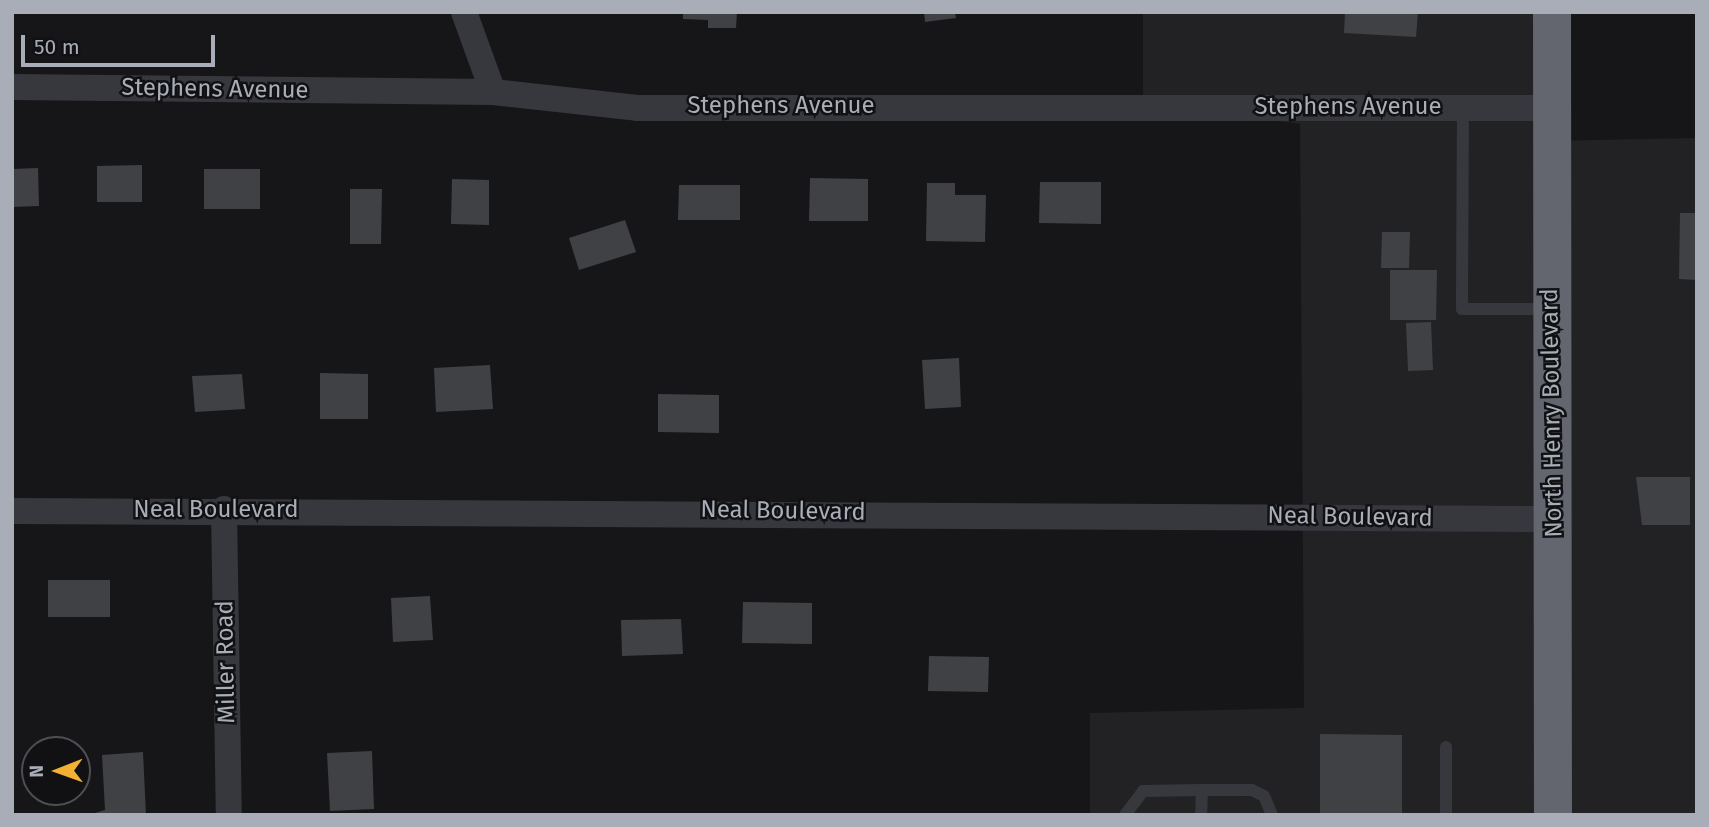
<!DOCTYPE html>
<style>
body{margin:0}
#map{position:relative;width:1709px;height:827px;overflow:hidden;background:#161618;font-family:"Fira Sans",sans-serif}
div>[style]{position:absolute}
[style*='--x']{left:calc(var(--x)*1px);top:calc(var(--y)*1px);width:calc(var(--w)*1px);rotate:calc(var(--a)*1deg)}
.built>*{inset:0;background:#222225}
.building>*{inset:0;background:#404145}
.lane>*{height:12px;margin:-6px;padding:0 6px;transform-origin:6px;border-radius:6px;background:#37383d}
.street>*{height:26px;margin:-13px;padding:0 13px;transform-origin:13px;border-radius:13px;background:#37383d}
.highway>*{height:38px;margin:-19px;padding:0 19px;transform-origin:19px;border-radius:19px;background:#63666e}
span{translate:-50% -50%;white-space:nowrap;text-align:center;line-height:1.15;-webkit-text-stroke:5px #111113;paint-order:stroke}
.street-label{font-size:24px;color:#a8adb8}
.frame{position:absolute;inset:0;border:14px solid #a8adb8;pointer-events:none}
.north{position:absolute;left:21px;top:736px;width:70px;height:70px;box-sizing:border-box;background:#111113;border:2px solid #4d4f55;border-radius:50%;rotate:269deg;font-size:19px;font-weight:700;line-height:28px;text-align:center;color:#a8adb8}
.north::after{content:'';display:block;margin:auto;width:24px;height:32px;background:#f2b134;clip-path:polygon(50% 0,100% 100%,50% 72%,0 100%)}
.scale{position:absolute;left:21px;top:35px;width:194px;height:32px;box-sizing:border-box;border:4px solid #a8adb8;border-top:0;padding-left:9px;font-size:21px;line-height:24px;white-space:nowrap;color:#a8adb8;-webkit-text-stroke:5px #111113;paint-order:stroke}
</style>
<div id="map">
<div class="built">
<div style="clip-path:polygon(1143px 12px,1554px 12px,1544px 141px,1697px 138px,1697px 815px,1090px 815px,1090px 713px,1304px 708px,1300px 124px,1143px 102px)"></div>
</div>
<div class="building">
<div style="clip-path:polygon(683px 12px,737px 12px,736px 28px,708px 28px,708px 20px,683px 19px)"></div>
<div style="clip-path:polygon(924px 12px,955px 12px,956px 18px,925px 22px)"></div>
<div style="clip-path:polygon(1345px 12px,1418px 12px,1416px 37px,1344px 33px)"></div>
<div style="clip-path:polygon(142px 165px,142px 202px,97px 202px,97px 166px)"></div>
<div style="clip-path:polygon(38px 168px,39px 206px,12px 207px,12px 169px)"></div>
<div style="clip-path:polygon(204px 169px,260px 169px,260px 209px,204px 209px)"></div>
<div style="clip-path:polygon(810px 178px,868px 179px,868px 221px,809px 221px)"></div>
<div style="clip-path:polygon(452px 179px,489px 180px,489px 225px,451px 224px)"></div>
<div style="clip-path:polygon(1040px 182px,1101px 182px,1101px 224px,1039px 223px)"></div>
<div style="clip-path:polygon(927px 183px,955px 183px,955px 195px,986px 195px,985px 242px,926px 241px)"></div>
<div style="clip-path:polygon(679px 185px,740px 185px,740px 220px,678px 220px)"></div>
<div style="clip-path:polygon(350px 189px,382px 189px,381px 244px,350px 244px)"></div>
<div style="clip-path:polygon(1680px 213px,1697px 213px,1697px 280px,1679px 279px)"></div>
<div style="clip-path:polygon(625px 220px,636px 252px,579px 270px,569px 238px)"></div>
<div style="clip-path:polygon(1382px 232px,1410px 232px,1409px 268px,1381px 268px)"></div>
<div style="clip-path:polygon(1390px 270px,1437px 270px,1436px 320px,1390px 320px)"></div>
<div style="clip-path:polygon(1431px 322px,1433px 370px,1408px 371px,1406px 323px)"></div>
<div style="clip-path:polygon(959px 358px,961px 407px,925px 409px,922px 360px)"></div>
<div style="clip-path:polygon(490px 365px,493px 409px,436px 412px,434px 368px)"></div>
<div style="clip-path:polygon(320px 373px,368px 374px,368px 419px,320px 419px)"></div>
<div style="clip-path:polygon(242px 374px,245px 409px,195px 412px,192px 376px)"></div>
<div style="clip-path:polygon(658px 394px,719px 395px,719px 433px,658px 432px)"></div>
<div style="clip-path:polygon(1636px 477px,1690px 477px,1690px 525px,1642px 525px)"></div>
<div style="clip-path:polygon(48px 580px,110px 580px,110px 617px,48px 617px)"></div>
<div style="clip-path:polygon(430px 596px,433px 640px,393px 642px,391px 598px)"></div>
<div style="clip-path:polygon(743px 602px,812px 603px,812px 644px,742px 643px)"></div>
<div style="clip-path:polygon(681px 619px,683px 654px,622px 656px,621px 620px)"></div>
<div style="clip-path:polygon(929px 656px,989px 657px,988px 692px,928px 691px)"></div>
<div style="clip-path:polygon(1320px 734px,1402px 735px,1402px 815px,1320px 815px)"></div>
<div style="clip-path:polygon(372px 751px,374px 809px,330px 811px,327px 753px)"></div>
<div style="clip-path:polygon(143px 752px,146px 815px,88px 815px,105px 810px,102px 755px)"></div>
</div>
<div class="lane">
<div style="--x:1463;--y:107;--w:202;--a:90.3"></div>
<div style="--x:1462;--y:309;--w:88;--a:0"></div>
<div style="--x:1202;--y:790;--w:50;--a:0"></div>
<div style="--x:1252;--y:790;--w:13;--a:27"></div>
<div style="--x:1264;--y:796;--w:21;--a:67"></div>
<div style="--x:1125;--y:815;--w:30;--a:-53"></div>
<div style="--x:1143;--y:791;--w:59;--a:-1"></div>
<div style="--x:1202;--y:790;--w:25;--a:92"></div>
<div style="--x:1446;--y:815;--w:68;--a:-90"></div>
</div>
<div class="street">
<div style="--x:464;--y:12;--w:85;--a:70.1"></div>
<div style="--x:12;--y:87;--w:481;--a:0.6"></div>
<div style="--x:493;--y:92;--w:145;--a:6.3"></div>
<div style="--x:637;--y:108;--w:914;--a:0"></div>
<div style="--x:224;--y:509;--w:306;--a:89.1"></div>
<div style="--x:12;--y:511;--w:1541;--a:0.3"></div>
</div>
<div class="highway">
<div style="--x:1552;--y:12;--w:803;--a:89.93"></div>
</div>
<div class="street-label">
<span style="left:215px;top:89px;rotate:1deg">Stephens Avenue</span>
<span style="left:781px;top:106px">Stephens Avenue</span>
<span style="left:1348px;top:107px">Stephens Avenue</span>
<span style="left:1552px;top:413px;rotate:-91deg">North Henry Boulevard</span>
<span style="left:216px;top:510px">Neal Boulevard</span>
<span style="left:783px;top:511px;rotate:1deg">Neal Boulevard</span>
<span style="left:1350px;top:517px;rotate:1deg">Neal Boulevard</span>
<span style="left:226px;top:662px;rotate:-91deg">Miller Road</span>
</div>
<div class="frame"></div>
<div class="north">N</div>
<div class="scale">50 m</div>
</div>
